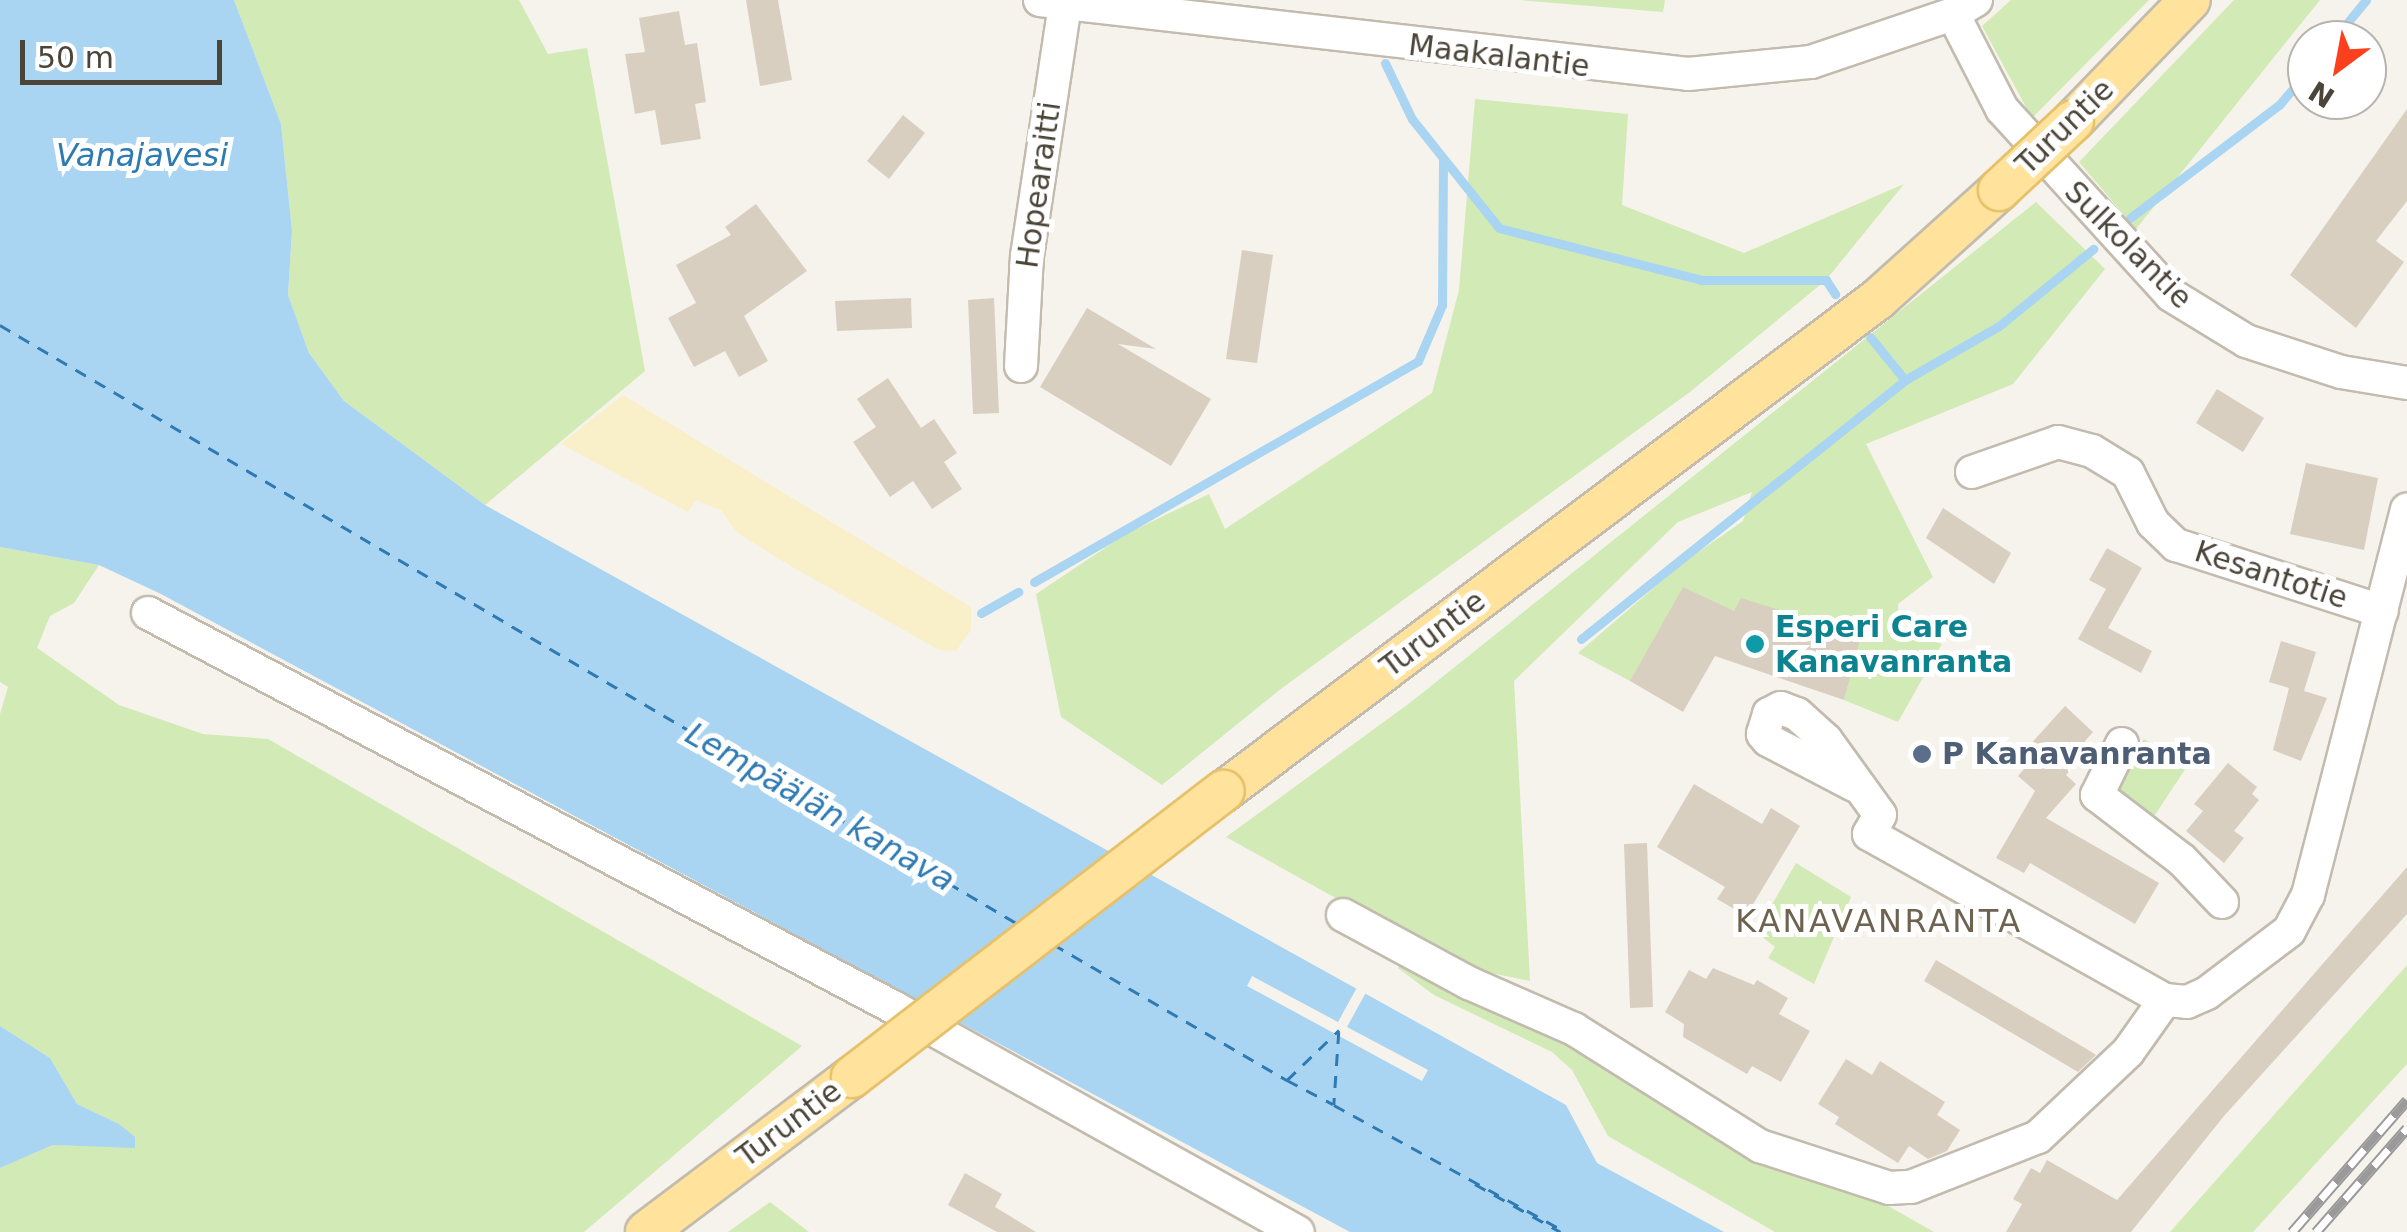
<!DOCTYPE html>
<meta charset="utf-8">
<style>
body{margin:0}
#map{position:relative;width:2407px;height:1232px;overflow:hidden;background:#f6f3ec;font-family:"DejaVu Sans",sans-serif}
div>[style]{position:absolute}
[style*='--x']{left:calc(var(--x)*1px);top:calc(var(--y)*1px);width:calc(var(--w)*1px);rotate:calc(var(--a)*1deg)}
.green>*{inset:0;background:#d2eab5}
.sand>*{inset:0;background:#f9efc9}
.water>*{inset:0;background:#a9d4f2}
.pier>*{inset:0;background:#f6f3ec}
.stream>*{height:9px;margin:-4.5px;padding:0 4.5px;transform-origin:4.5px;border-radius:4.5px;background:#a9d4f2}
.ferry>*{height:2.5px;margin-top:-1.25px;transform-origin:0;background:repeating-linear-gradient(90deg,#2e7ab2 0 12px,transparent 0 22px)}
.building>*{inset:0;background:#d8cfc1}
.roads{filter:drop-shadow(2px 0 #c2bbae) drop-shadow(-2px 0 #c2bbae) drop-shadow(0 2px #c2bbae) drop-shadow(0 -2px #c2bbae)}
.minor>*{height:32px;margin:-16px;padding:0 16px;transform-origin:16px;border-radius:16px;background:#fff}
.major>*{height:40px;margin:-20px;padding:0 20px;transform-origin:20px;border-radius:20px;background:#ffe39c}
.rail>*{height:11px;margin-top:-5.5px;transform-origin:0;background:repeating-linear-gradient(90deg,#fff 0 22px,#9a9a9a 0 44px);box-sizing:border-box;border-block:2px solid #9a9a9a}
.bridges{filter:drop-shadow(2px 0 #e6c16a) drop-shadow(-2px 0 #e6c16a) drop-shadow(0 2px #e6c16a) drop-shadow(0 -2px #e6c16a)}
.major-bridge>*{height:40px;margin:-20px;padding:0 20px;transform-origin:20px;border-radius:20px;background:#ffe39c}
.dots>*{width:28px;height:28px;translate:-50% -50%;box-sizing:border-box;border:5px solid #fff;border-radius:50%}
span{translate:-50% -50%;white-space:nowrap;text-align:center;line-height:1.15;-webkit-text-stroke:10px #fff;paint-order:stroke}
.street-label{font-size:30px;color:#4b4439}
.culture-label{font-size:30px;color:#0d838f;font-weight:700}
.left{translate:0 -50%;text-align:left}
.service-label{font-size:30px;color:#4e5e75;font-weight:700}
.water-label{font-size:32px;color:#2e7ab2;font-style:italic}
.neighbourhood-label{font-size:32px;color:#6e6250;letter-spacing:2.5px}
.north{position:absolute;left:2287px;top:20px;width:100px;height:100px;box-sizing:border-box;background:#fff;border:2px solid #b7b4b0;border-radius:50%;rotate:212deg;font-size:28px;font-weight:700;line-height:40px;text-align:center;color:#4b4439}
.north::after{content:'';display:block;margin:auto;width:35px;height:45px;background:#fc3f1d;clip-path:polygon(50% 0,100% 100%,50% 72%,0 100%)}
.scale{position:absolute;left:20px;top:40px;width:202px;height:45px;box-sizing:border-box;border:5px solid #4b4439;border-top:0;padding-left:12px;font-size:30px;line-height:35px;white-space:nowrap;color:#4b4439;-webkit-text-stroke:8px #fff;paint-order:stroke}
</style>
<div id="map">
<div class="green">
<div style="clip-path:polygon(234px 0,519px 0,548px 54px,587px 48px,645px 371px,485px 505px,344px 401px,309px 353px,288px 295px,292px 231px,281px 124px)"></div>
<div style="clip-path:polygon(1519px 0,1665px 0,1663px 12px)"></div>
<div style="clip-path:polygon(2011px 0,2149px 0,2032px 118px,1982px 26px)"></div>
<div style="clip-path:polygon(2234px 0,2320px 0,2136px 229px,2079px 162px)"></div>
<div style="clip-path:polygon(1475px 99px,1628px 114px,1622px 205px,1744px 253px,1904px 184px,1826px 280px,1690px 392px,1282px 688px,1162px 785px,1061px 717px,1036px 594px,1126px 534px,1209px 494px,1225px 529px,1432px 393px,1459px 290px)"></div>
<div style="clip-path:polygon(2036px 202px,2105px 269px,2013px 384px,1866px 444px,1933px 577px,1898px 604px,1899px 631px,1942px 644px,1898px 722px,1844px 700px,1860px 636px,1734px 611px,1630px 681px,1578px 653px,1684px 562px,1743px 521px,1752px 492px,1678px 522px,1514px 681px,1530px 981px,1458px 966px,1226px 837px,1411px 702px)"></div>
<div style="clip-path:polygon(0 547px,99px 565px,74px 603px,50px 616px,37px 648px,119px 705px,203px 734px,268px 739px,802px 1046px,584px 1232px,0 1232px,0 1168px,53px 1145px,134px 1147px,119px 1124px,77px 1104px,50px 1058px,0 1026px,0 714px,8px 687px,0 682px)"></div>
<div style="clip-path:polygon(2144px 739px,2186px 768px,2151px 821px,2112px 790px)"></div>
<div style="clip-path:polygon(1796px 863px,1851px 897px,1814px 984px,1768px 958px,1775px 947px,1756px 932px)"></div>
<div style="clip-path:polygon(1403px 961px,1839px 1178px,1934px 1232px,1775px 1232px,1608px 1136px,1572px 1070px,1552px 1052px,1434px 995px,1398px 968px)"></div>
<div style="clip-path:polygon(2407px 965px,2407px 1064px,2253px 1232px,2170px 1232px)"></div>
<div style="clip-path:polygon(770px 1202px,809px 1232px,728px 1232px)"></div>
</div>
<div class="sand">
<div style="clip-path:polygon(623px 395px,971px 607px,971px 630px,956px 651px,939px 650px,794px 568px,736px 532px,722px 511px,696px 500px,688px 512px,561px 444px)"></div>
</div>
<div class="water">
<div style="clip-path:polygon(0 0,234px 0,281px 124px,292px 231px,288px 295px,309px 353px,344px 401px,485px 505px,1566px 1105px,1597px 1163px,1724px 1232px,1350px 1232px,161px 594px,99px 565px,0 547px)"></div>
<div style="clip-path:polygon(0 1026px,50px 1058px,77px 1104px,119px 1124px,135px 1137px,135px 1148px,53px 1145px,0 1168px)"></div>
</div>
<div class="pier">
<div style="clip-path:polygon(1252px 976px,1338px 1022px,1360px 982px,1369px 987px,1347px 1027px,1428px 1070px,1422px 1081px,1247px 986px)"></div>
</div>
<div class="stream">
<div style="--x:2333;--y:40;--w:52;--a:-50.5"></div>
<div style="--x:1385;--y:63;--w:62;--a:64.3"></div>
<div style="--x:1412;--y:119;--w:139;--a:51.4"></div>
<div style="--x:1499;--y:228;--w:210;--a:14.4"></div>
<div style="--x:1702;--y:280;--w:124;--a:0"></div>
<div style="--x:1826;--y:280;--w:17;--a:57"></div>
<div style="--x:2130;--y:218;--w:187;--a:-37.2"></div>
<div style="--x:2279;--y:105;--w:43;--a:-49.7"></div>
<div style="--x:1905;--y:380;--w:108;--a:-29.9"></div>
<div style="--x:1999;--y:326;--w:122;--a:-39.3"></div>
<div style="--x:1034;--y:582;--w:443;--a:-29.9"></div>
<div style="--x:1418;--y:361;--w:61;--a:-66.8"></div>
<div style="--x:1442;--y:305;--w:146;--a:-89.6"></div>
<div style="--x:981;--y:613;--w:43;--a:-29.6"></div>
<div style="--x:1581;--y:639;--w:415;--a:-38.6"></div>
<div style="--x:1905;--y:380;--w:55;--a:-129.1"></div>
</div>
<div class="ferry">
<div style="--x:0;--y:325;--w:1183;--a:30.47"></div>
<div style="--x:1053;--y:944;--w:271;--a:30.2"></div>
<div style="--x:1287;--y:1080;--w:72;--a:-43.9"></div>
<div style="--x:1339;--y:1032;--w:73;--a:93.9"></div>
<div style="--x:1334;--y:1105;--w:264;--a:28.7"></div>
<div style="--x:1287;--y:1080;--w:52;--a:27.6"></div>
<div style="--x:1475;--y:1184;--w:98;--a:29.2"></div>
</div>
<div class="building">
<div style="clip-path:polygon(746px 0,778px 0,792px 80px,760px 86px)"></div>
<div style="clip-path:polygon(679px 11px,685px 45px,697px 43px,706px 102px,695px 104px,701px 139px,661px 145px,655px 110px,635px 114px,625px 54px,645px 52px,639px 18px)"></div>
<div style="clip-path:polygon(2407px 109px,2407px 201px,2376px 241px,2404px 262px,2356px 328px,2290px 275px)"></div>
<div style="clip-path:polygon(903px 115px,925px 133px,889px 179px,867px 161px)"></div>
<div style="clip-path:polygon(756px 204px,807px 271px,744px 316px,768px 361px,739px 377px,725px 351px,694px 367px,668px 318px,696px 303px,676px 265px,731px 235px,725px 227px)"></div>
<div style="clip-path:polygon(1242px 250px,1273px 255px,1257px 363px,1226px 359px)"></div>
<div style="clip-path:polygon(911px 298px,912px 328px,837px 331px,835px 301px)"></div>
<div style="clip-path:polygon(994px 298px,999px 413px,973px 414px,968px 300px)"></div>
<div style="clip-path:polygon(1087px 308px,1156px 349px,1118px 344px,1211px 399px,1171px 466px,1040px 387px)"></div>
<div style="clip-path:polygon(888px 378px,921px 428px,934px 419px,957px 453px,944px 462px,962px 489px,932px 509px,913px 481px,890px 497px,853px 442px,876px 427px,857px 399px)"></div>
<div style="clip-path:polygon(2217px 389px,2264px 418px,2243px 452px,2196px 423px)"></div>
<div style="clip-path:polygon(2306px 463px,2378px 478px,2364px 550px,2290px 534px)"></div>
<div style="clip-path:polygon(1943px 508px,2011px 553px,1994px 584px,1926px 538px)"></div>
<div style="clip-path:polygon(2107px 548px,2142px 568px,2108px 628px,2152px 651px,2141px 673px,2078px 639px,2106px 589px,2089px 580px)"></div>
<div style="clip-path:polygon(1683px 587px,1734px 611px,1741px 598px,1861px 636px,1844px 700px,1715px 656px,1683px 712px,1630px 681px)"></div>
<div style="clip-path:polygon(2281px 641px,2316px 652px,2304px 691px,2327px 698px,2301px 761px,2273px 750px,2289px 688px,2269px 682px)"></div>
<div style="clip-path:polygon(2065px 706px,2093px 732px,2085px 741px,2092px 747px,2066px 775px,2076px 784px,2046px 818px,2159px 883px,2135px 924px,2030px 863px,2024px 873px,1996px 858px,2035px 791px,2018px 776px,2036px 755px,2028px 747px)"></div>
<div style="clip-path:polygon(2228px 763px,2257px 787px,2252px 794px,2259px 800px,2234px 831px,2244px 838px,2224px 863px,2186px 831px,2203px 811px,2194px 804px)"></div>
<div style="clip-path:polygon(1694px 784px,1762px 824px,1771px 808px,1800px 826px,1746px 916px,1717px 899px,1725px 887px,1657px 847px)"></div>
<div style="clip-path:polygon(1647px 843px,1653px 1007px,1630px 1008px,1624px 844px)"></div>
<div style="clip-path:polygon(2407px 867px,2407px 914px,2224px 1116px,2131px 1232px,2006px 1232px,2022px 1204px,2013px 1199px,2031px 1168px,2040px 1173px,2047px 1160px,2117px 1200px)"></div>
<div style="clip-path:polygon(1936px 960px,2090px 1051px,2096px 1055px,2078px 1072px,1924px 981px)"></div>
<div style="clip-path:polygon(1713px 968px,1754px 985px,1757px 980px,1788px 998px,1779px 1014px,1810px 1031px,1781px 1082px,1752px 1066px,1747px 1074px,1683px 1037px,1684px 1024px,1665px 1012px,1689px 970px,1706px 979px)"></div>
<div style="clip-path:polygon(1846px 1059px,1872px 1075px,1880px 1061px,1945px 1102px,1937px 1115px,1960px 1130px,1947px 1151px,1928px 1159px,1909px 1146px,1898px 1163px,1835px 1124px,1839px 1117px,1818px 1104px)"></div>
<div style="clip-path:polygon(965px 1173px,1002px 1194px,995px 1207px,1036px 1232px,997px 1232px,948px 1205px)"></div>
</div>
<div class="roads">
<div class="minor">
<div style="--x:1040;--y:0;--w:652;--a:6.51"></div>
<div style="--x:1688;--y:74;--w:124;--a:-5.6"></div>
<div style="--x:1811;--y:62;--w:150;--a:-18.7"></div>
<div style="--x:1976;--y:0;--w:27;--a:149"></div>
<div style="--x:1953;--y:14;--w:107;--a:62.7"></div>
<div style="--x:2002;--y:109;--w:251;--a:47.7"></div>
<div style="--x:2171;--y:295;--w:88;--a:31.5"></div>
<div style="--x:2246;--y:341;--w:100;--a:18.1"></div>
<div style="--x:2341;--y:372;--w:67;--a:9.5"></div>
<div style="--x:1021;--y:366;--w:110;--a:-86.9"></div>
<div style="--x:1027;--y:256;--w:255;--a:-81.4"></div>
<div style="--x:1972;--y:472;--w:91;--a:-19.2"></div>
<div style="--x:2058;--y:442;--w:35;--a:15"></div>
<div style="--x:2092;--y:451;--w:42;--a:31.4"></div>
<div style="--x:2128;--y:473;--w:56;--a:63.4"></div>
<div style="--x:2153;--y:523;--w:32;--a:44"></div>
<div style="--x:2176;--y:545;--w:216;--a:17.8"></div>
<div style="--x:148;--y:613;--w:845;--a:27.87"></div>
<div style="--x:895;--y:1008;--w:461;--a:29.1"></div>
<div style="--x:2122;--y:744;--w:57;--a:116.1"></div>
<div style="--x:2097;--y:795;--w:107;--a:37.4"></div>
<div style="--x:2182;--y:860;--w:58;--a:46.4"></div>
<div style="--x:1854;--y:785;--w:97;--a:-152.4"></div>
<div style="--x:1768;--y:740;--w:8;--a:-130"></div>
<div style="--x:1763;--y:734;--w:21;--a:-73"></div>
<div style="--x:1769;--y:714;--w:13;--a:-27"></div>
<div style="--x:1781;--y:708;--w:17;--a:21"></div>
<div style="--x:1797;--y:714;--w:39;--a:42"></div>
<div style="--x:1826;--y:740;--w:92;--a:54.2"></div>
<div style="--x:1880;--y:815;--w:22;--a:120"></div>
<div style="--x:1869;--y:834;--w:339;--a:29.3"></div>
<div style="--x:2165;--y:1000;--w:22;--a:5"></div>
<div style="--x:2187;--y:1002;--w:22;--a:-24"></div>
<div style="--x:2207;--y:993;--w:103;--a:-37.1"></div>
<div style="--x:2289;--y:931;--w:41;--a:-62.2"></div>
<div style="--x:2308;--y:895;--w:398;--a:-75.6"></div>
<div style="--x:1343;--y:915;--w:143;--a:28.4"></div>
<div style="--x:1469;--y:983;--w:115;--a:23.7"></div>
<div style="--x:1574;--y:1029;--w:220;--a:32.2"></div>
<div style="--x:1760;--y:1146;--w:136;--a:18"></div>
<div style="--x:1889;--y:1188;--w:22;--a:-3"></div>
<div style="--x:1911;--y:1187;--w:136;--a:-21.5"></div>
<div style="--x:2038;--y:1137;--w:124;--a:-43.4"></div>
<div style="--x:2128;--y:1052;--w:64;--a:-54.6"></div>
</div>
<div class="major">
<div style="--x:2073;--y:121;--w:168;--a:-46"></div>
<div style="--x:1224;--y:791;--w:818;--a:-36.95"></div>
<div style="--x:1878;--y:299;--w:163;--a:-42"></div>
<div style="--x:646;--y:1232;--w:258;--a:-37"></div>
</div>
</div>
<div class="rail">
<div style="--x:2292;--y:1232;--w:175;--a:-48.9"></div>
<div style="--x:2316;--y:1232;--w:138;--a:-48.8"></div>
</div>
<div class="bridges">
<div class="major-bridge">
<div style="--x:1999;--y:190;--w:101;--a:-43"></div>
<div style="--x:852;--y:1077;--w:469;--a:-37.6"></div>
</div>
</div>
<div class="dots">
<div style="left:1755px;top:644px;background:#0f9aa8"></div>
<div style="left:1922px;top:754px;background:#5c6f8a"></div>
</div>
<div class="street-label">
<span style="left:1499px;top:56px;rotate:7deg">Maakalantie</span>
<span style="left:2065px;top:127px;rotate:-44deg">Turuntie</span>
<span style="left:1039px;top:185px;rotate:-82deg">Hopearaitti</span>
<span style="left:2128px;top:245px;rotate:45deg">Sulkolantie</span>
<span style="left:2271px;top:575px;rotate:18deg">Kesantotie</span>
<span style="left:1433px;top:634px;rotate:-37deg">Turuntie</span>
<span style="left:789px;top:1124px;rotate:-37deg">Turuntie</span>
</div>
<div class="culture-label">
<span class="left" style="left:1775px;top:644px">Esperi Care<br>Kanavanranta</span>
</div>
<div class="service-label">
<span class="left" style="left:1942px;top:754px">P Kanavanranta</span>
</div>
<div class="water-label">
<span style="left:142px;top:155px">Vanajavesi</span>
<span style="left:820px;top:807px;rotate:30deg">Lempäälän kanava</span>
</div>
<div class="neighbourhood-label">
<span style="left:1879px;top:921px">KANAVANRANTA</span>
</div>
<div class="north">N</div>
<div class="scale">50 m</div>
</div>
